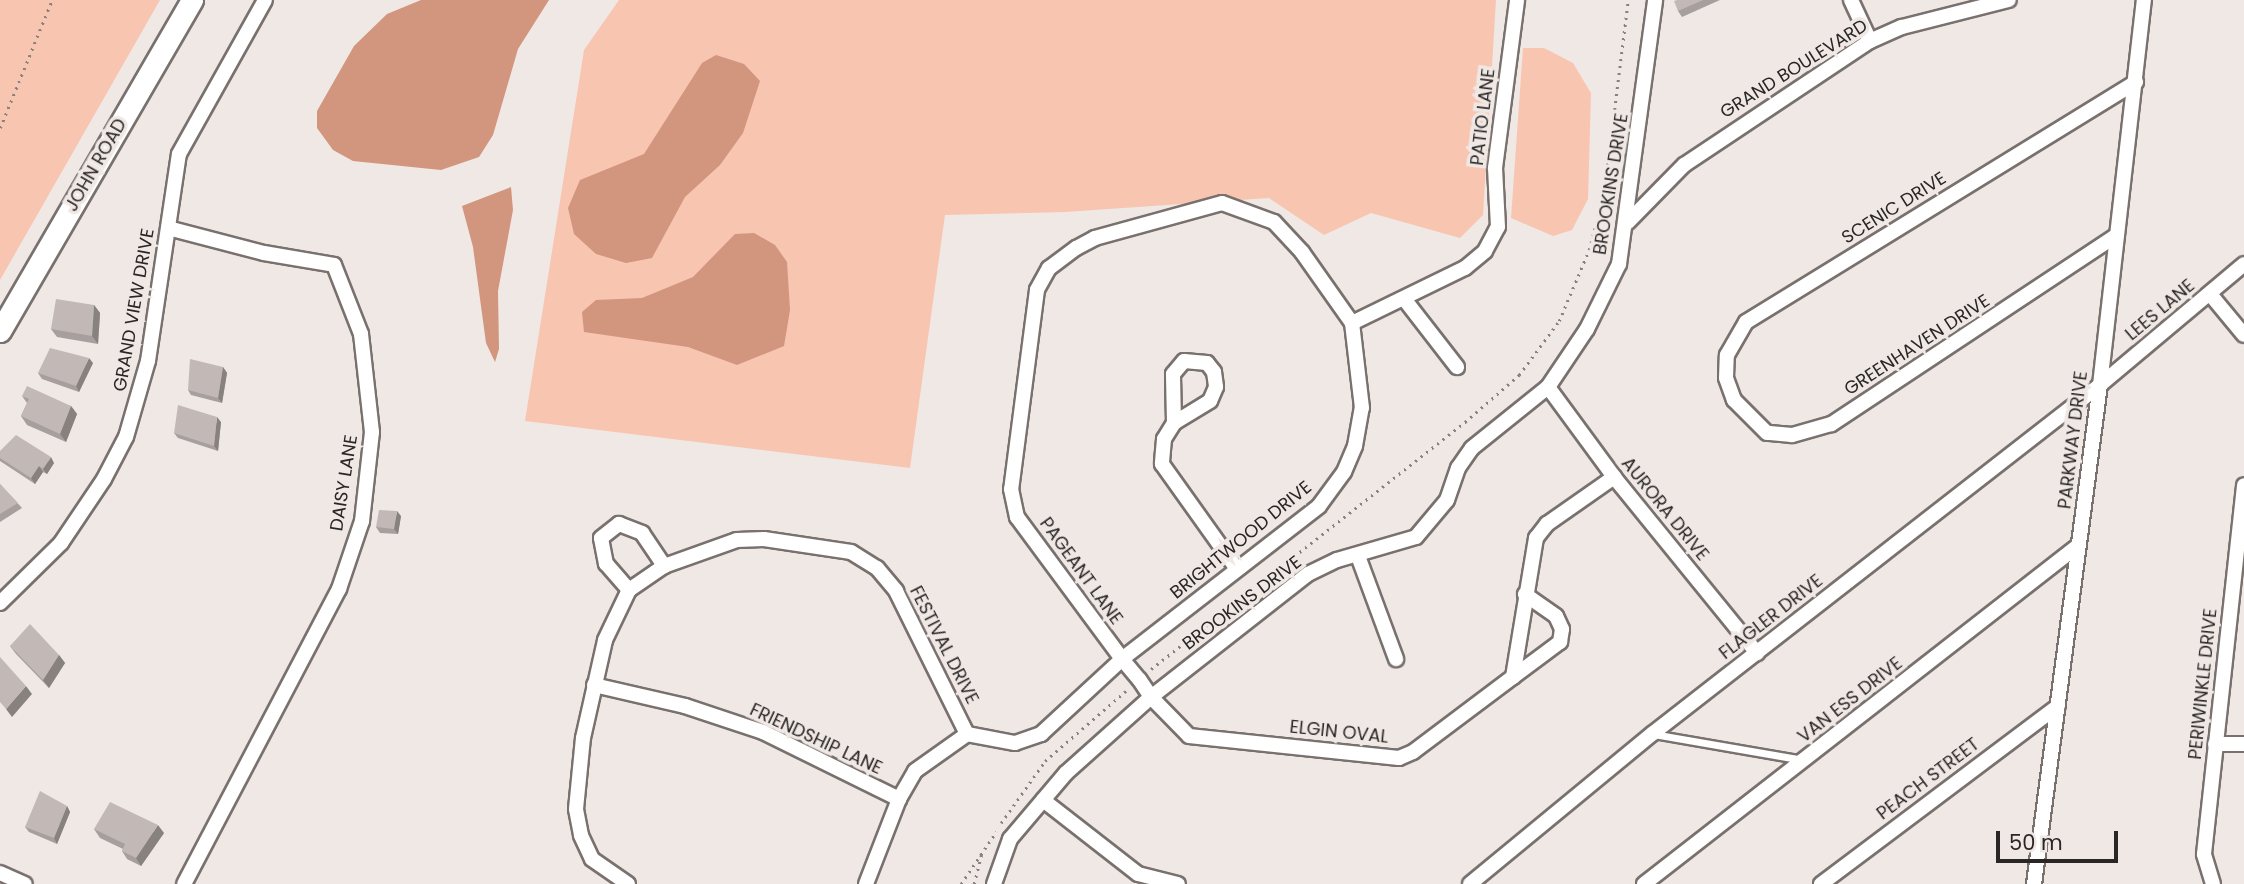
<!DOCTYPE html>
<style>
body{margin:0}
#map{position:relative;width:2244px;height:884px;overflow:hidden;background:#f0e8e5;font-family:Poppins,sans-serif}
div>[style]{position:absolute}
[style*='--x']{left:calc(var(--x)*1px);top:calc(var(--y)*1px);width:calc(var(--w)*1px);rotate:calc(var(--a)*1deg)}
.green>*{inset:0;background:#f8c5b1}
.water>*{inset:0;background:#d2957d}
.path>*{height:2.5px;margin-top:-1.25px;transform-origin:0;background:repeating-linear-gradient(90deg,#878280 0 2px,transparent 0 7px)}
.roads{filter:drop-shadow(2px 0 #78716e) drop-shadow(-2px 0 #78716e) drop-shadow(0 2px #78716e) drop-shadow(0 -2px #78716e)}
.lane>*{height:7px;margin:-3.5px;padding:0 3.5px;transform-origin:3.5px;border-radius:3.5px;background:#fff}
.street>*{height:14px;margin:-7px;padding:0 7px;transform-origin:7px;border-radius:7px;background:#fff}
.secondary>*{height:21px;margin:-10.5px;padding:0 10.5px;transform-origin:10.5px;border-radius:10.5px;background:#fff}
.wall>*{inset:0;background:#a79f9d}
.shaded-wall>*{inset:0;background:#88827f}
.building>*{inset:0;background:#c2b9b6}
span{translate:-50% -50%;white-space:nowrap;text-align:center;line-height:1.15;-webkit-text-stroke:7px #f0e8e5;paint-order:stroke}
.street-label{font-size:18px;color:#292625}
.scale{position:absolute;left:1996px;top:831px;width:122px;height:32px;box-sizing:border-box;border:4px solid #292625;border-top:0;padding-left:9px;font-size:21px;line-height:24px;white-space:nowrap;color:#292625;-webkit-text-stroke:5px #f0e8e5;paint-order:stroke}
</style>
<div id="map">
<div class="green">
<div style="clip-path:polygon(0 0,160px 0,0 280px)"></div>
<div style="clip-path:polygon(619px 0,1496px 0,1483px 215px,1460px 238px,1371px 213px,1324px 235px,1269px 198px,1065px 212px,945px 215px,910px 468px,525px 421px,584px 50px)"></div>
<div style="clip-path:polygon(1523px 48px,1544px 48px,1573px 63px,1591px 93px,1588px 199px,1572px 230px,1553px 236px,1511px 218px)"></div>
</div>
<div class="water">
<div style="clip-path:polygon(421px 0,549px 0,518px 49px,493px 135px,479px 157px,441px 170px,353px 161px,333px 150px,317px 128px,317px 111px,354px 46px,387px 14px)"></div>
<div style="clip-path:polygon(716px 55px,744px 64px,760px 81px,743px 133px,720px 165px,685px 197px,652px 258px,626px 263px,596px 254px,574px 234px,568px 208px,580px 180px,644px 154px,702px 63px)"></div>
<div style="clip-path:polygon(511px 187px,513px 210px,498px 291px,499px 349px,495px 362px,486px 343px,473px 247px,462px 206px)"></div>
<div style="clip-path:polygon(754px 233px,775px 245px,787px 262px,790px 310px,784px 346px,737px 365px,688px 347px,584px 332px,582px 312px,596px 300px,642px 298px,693px 277px,735px 234px)"></div>
</div>
<div class="path">
<div style="--x:0;--y:128;--w:138;--a:-67.9"></div>
<div style="--x:1151;--y:669;--w:400;--a:-38.2"></div>
<div style="--x:1465;--y:422;--w:72;--a:-41"></div>
<div style="--x:1519;--y:375;--w:67;--a:-53.5"></div>
<div style="--x:1559;--y:321;--w:77;--a:-67.1"></div>
<div style="--x:1589;--y:250;--w:59;--a:-75.3"></div>
<div style="--x:1604;--y:193;--w:194;--a:-82.9"></div>
<div style="--x:1001;--y:823;--w:76;--a:-54.6"></div>
<div style="--x:1045;--y:761;--w:110;--a:-40.9"></div>
<div style="--x:961;--y:884;--w:63;--a:-56.1"></div>
<div style="--x:974;--y:884;--w:30;--a:-76"></div>
</div>
<div class="roads">
<div class="lane">
<div style="--x:1653;--y:734;--w:152;--a:9.8"></div>
</div>
<div class="street">
<div style="--x:1851;--y:0;--w:45;--a:65.1"></div>
<div style="--x:1628;--y:222;--w:80;--a:-45.5"></div>
<div style="--x:1684;--y:165;--w:224;--a:-33.7"></div>
<div style="--x:1870;--y:41;--w:35;--a:-24"></div>
<div style="--x:1902;--y:27;--w:110;--a:-14.2"></div>
<div style="--x:168;--y:228;--w:99;--a:14.6"></div>
<div style="--x:264;--y:253;--w:71;--a:9.7"></div>
<div style="--x:334;--y:265;--w:74;--a:68.6"></div>
<div style="--x:361;--y:334;--w:99;--a:83.6"></div>
<div style="--x:372;--y:432;--w:90;--a:96.4"></div>
<div style="--x:362;--y:521;--w:72;--a:108.7"></div>
<div style="--x:339;--y:589;--w:333;--a:117.7"></div>
<div style="--x:2117;--y:235;--w:343;--a:146.5"></div>
<div style="--x:1831;--y:424;--w:41;--a:164.2"></div>
<div style="--x:1792;--y:435;--w:25;--a:-175"></div>
<div style="--x:1767;--y:433;--w:47;--a:-135"></div>
<div style="--x:1734;--y:400;--w:23;--a:-110"></div>
<div style="--x:1726;--y:378;--w:23;--a:-88"></div>
<div style="--x:1727;--y:355;--w:38;--a:-60"></div>
<div style="--x:1746;--y:322;--w:458;--a:-31.6"></div>
<div style="--x:2210;--y:294;--w:53;--a:50.3"></div>
<div style="--x:1405;--y:300;--w:85;--a:52.2"></div>
<div style="--x:1352;--y:323;--w:126;--a:-26"></div>
<div style="--x:1465;--y:268;--w:26;--a:-40"></div>
<div style="--x:1485;--y:251;--w:27;--a:-62"></div>
<div style="--x:1498;--y:227;--w:59;--a:-92.9"></div>
<div style="--x:1495;--y:168;--w:169;--a:-82.5"></div>
<div style="--x:1548;--y:387;--w:112;--a:53.7"></div>
<div style="--x:1614;--y:477;--w:227;--a:50.9"></div>
<div style="--x:1174;--y:423;--w:49;--a:-91.2"></div>
<div style="--x:1173;--y:374;--w:17;--a:-50"></div>
<div style="--x:1184;--y:361;--w:23;--a:5"></div>
<div style="--x:1207;--y:363;--w:11;--a:52"></div>
<div style="--x:1214;--y:372;--w:15;--a:82"></div>
<div style="--x:1216;--y:387;--w:15;--a:113"></div>
<div style="--x:1210;--y:401;--w:42;--a:148.6"></div>
<div style="--x:1174;--y:423;--w:19;--a:122"></div>
<div style="--x:1164;--y:439;--w:25;--a:95"></div>
<div style="--x:1162;--y:464;--w:129;--a:54.5"></div>
<div style="--x:1358;--y:556;--w:110;--a:69.7"></div>
<div style="--x:629;--y:590;--w:35;--a:-131"></div>
<div style="--x:606;--y:564;--w:26;--a:-101"></div>
<div style="--x:601;--y:538;--w:23;--a:-38"></div>
<div style="--x:619;--y:524;--w:25;--a:21"></div>
<div style="--x:642;--y:533;--w:40;--a:56"></div>
<div style="--x:0;--y:603;--w:86;--a:-44.5"></div>
<div style="--x:61;--y:543;--w:77;--a:-56.1"></div>
<div style="--x:104;--y:479;--w:47;--a:-62.4"></div>
<div style="--x:126;--y:437;--w:79;--a:-73.9"></div>
<div style="--x:148;--y:361;--w:209;--a:-81.5"></div>
<div style="--x:179;--y:154;--w:176;--a:-60.8"></div>
<div style="--x:1513;--y:677;--w:59;--a:-36.7"></div>
<div style="--x:1560;--y:642;--w:13;--a:-81"></div>
<div style="--x:1562;--y:629;--w:14;--a:-115"></div>
<div style="--x:1556;--y:616;--w:38;--a:-145"></div>
<div style="--x:594;--y:685;--w:93;--a:13"></div>
<div style="--x:685;--y:706;--w:82;--a:18.4"></div>
<div style="--x:763;--y:732;--w:152;--a:26.2"></div>
<div style="--x:2215;--y:744;--w:29;--a:0"></div>
<div style="--x:1043;--y:800;--w:120;--a:37.9"></div>
<div style="--x:1138;--y:874;--w:41;--a:14"></div>
<div style="--x:0;--y:873;--w:27;--a:24"></div>
<div style="--x:628;--y:884;--w:44;--a:-145.2"></div>
<div style="--x:592;--y:859;--w:26;--a:-115"></div>
<div style="--x:581;--y:835;--w:26;--a:-101"></div>
<div style="--x:576;--y:809;--w:71;--a:-84.4"></div>
<div style="--x:583;--y:738;--w:100;--a:-77.3"></div>
<div style="--x:605;--y:640;--w:55;--a:-64.4"></div>
<div style="--x:629;--y:590;--w:42;--a:-34.4"></div>
<div style="--x:664;--y:566;--w:77;--a:-19.6"></div>
<div style="--x:737;--y:540;--w:27;--a:-2"></div>
<div style="--x:764;--y:539;--w:88;--a:8.5"></div>
<div style="--x:851;--y:552;--w:31;--a:32"></div>
<div style="--x:877;--y:568;--w:30;--a:50"></div>
<div style="--x:896;--y:591;--w:160;--a:63.6"></div>
<div style="--x:866;--y:884;--w:91;--a:-68.8"></div>
<div style="--x:899;--y:799;--w:32;--a:-60"></div>
<div style="--x:915;--y:771;--w:64;--a:-35.4"></div>
<div style="--x:967;--y:734;--w:49;--a:10.6"></div>
<div style="--x:1015;--y:743;--w:28;--a:-19"></div>
<div style="--x:1041;--y:734;--w:110;--a:-42.8"></div>
<div style="--x:1122;--y:659;--w:249;--a:-37.8"></div>
<div style="--x:1319;--y:506;--w:42;--a:-53.7"></div>
<div style="--x:1344;--y:472;--w:28;--a:-67"></div>
<div style="--x:1355;--y:446;--w:39;--a:-80"></div>
<div style="--x:1362;--y:408;--w:86;--a:-96.7"></div>
<div style="--x:1352;--y:323;--w:87;--a:-125.2"></div>
<div style="--x:1302;--y:252;--w:41;--a:-133"></div>
<div style="--x:1274;--y:222;--w:55;--a:-159.9"></div>
<div style="--x:1222;--y:203;--w:132;--a:164.6"></div>
<div style="--x:1095;--y:238;--w:21;--a:152"></div>
<div style="--x:1076;--y:248;--w:34;--a:143"></div>
<div style="--x:1049;--y:268;--w:25;--a:119"></div>
<div style="--x:1037;--y:290;--w:201;--a:97.4"></div>
<div style="--x:1011;--y:489;--w:29;--a:78"></div>
<div style="--x:1017;--y:517;--w:177;--a:53.5"></div>
<div style="--x:1122;--y:659;--w:26;--a:50"></div>
<div style="--x:1139;--y:679;--w:22;--a:56"></div>
<div style="--x:1151;--y:697;--w:54;--a:45.7"></div>
<div style="--x:1189;--y:736;--w:211;--a:6"></div>
<div style="--x:1399;--y:758;--w:15;--a:-23"></div>
<div style="--x:1413;--y:752;--w:125;--a:-36.9"></div>
<div style="--x:1513;--y:677;--w:141;--a:-80.6"></div>
<div style="--x:1536;--y:538;--w:18;--a:-52"></div>
<div style="--x:1547;--y:524;--w:82;--a:-35"></div>
<div style="--x:994;--y:884;--w:48;--a:-70.4"></div>
<div style="--x:1010;--y:839;--w:87;--a:-49.7"></div>
<div style="--x:1066;--y:773;--w:114;--a:-41.8"></div>
<div style="--x:1151;--y:697;--w:199;--a:-38.1"></div>
<div style="--x:1308;--y:574;--w:32;--a:-26"></div>
<div style="--x:1337;--y:560;--w:82;--a:-16.2"></div>
<div style="--x:1416;--y:537;--w:48;--a:-50"></div>
<div style="--x:1447;--y:500;--w:34;--a:-71"></div>
<div style="--x:1458;--y:468;--w:24;--a:-55"></div>
<div style="--x:1472;--y:448;--w:97;--a:-38.8"></div>
<div style="--x:1548;--y:387;--w:70;--a:-56.1"></div>
<div style="--x:1587;--y:329;--w:72;--a:-63.8"></div>
<div style="--x:1619;--y:264;--w:266;--a:-82.2"></div>
<div style="--x:1470;--y:884;--w:236;--a:-39.5"></div>
<div style="--x:1652;--y:734;--w:568;--a:-37.92"></div>
<div style="--x:2100;--y:385;--w:188;--a:-40"></div>
<div style="--x:1644;--y:884;--w:551;--a:-37.93"></div>
<div style="--x:1821;--y:884;--w:296;--a:-36.9"></div>
<div style="--x:2034;--y:884;--w:503;--a:-82.47"></div>
<div style="--x:2100;--y:385;--w:388;--a:-83.5"></div>
<div style="--x:2213;--y:884;--w:31;--a:-107"></div>
<div style="--x:2204;--y:854;--w:371;--a:-83.8"></div>
</div>
<div class="secondary">
<div style="--x:0;--y:331;--w:383;--a:-59.9"></div>
</div>
</div>
<div class="wall">
<div style="clip-path:polygon(1677px 0,1720px 0,1682px 17px,1678px 11px)"></div>
<div style="clip-path:polygon(94px 305px,100px 313px,98px 344px,57px 337px,51px 329px)"></div>
<div style="clip-path:polygon(93px 363px,79px 392px,42px 379px,38px 373px)"></div>
<div style="clip-path:polygon(223px 367px,227px 373px,222px 403px,191px 395px,188px 390px)"></div>
<div style="clip-path:polygon(22px 396px,71px 406px,77px 414px,66px 442px,27px 425px,21px 416px,27px 403px)"></div>
<div style="clip-path:polygon(221px 422px,218px 451px,178px 438px,174px 433px)"></div>
<div style="clip-path:polygon(0 451px,54px 463px,47px 474px,43px 472px,35px 484px,0 461px)"></div>
<div style="clip-path:polygon(0 484px,22px 508px,0 522px)"></div>
<div style="clip-path:polygon(401px 516px,398px 534px,380px 533px,376px 527px)"></div>
<div style="clip-path:polygon(10px 646px,59px 655px,65px 663px,49px 688px,16px 654px)"></div>
<div style="clip-path:polygon(67px 806px,70px 812px,57px 844px,29px 832px,25px 827px)"></div>
<div style="clip-path:polygon(94px 829px,164px 833px,141px 866px,127px 859px,122px 851px,123px 849px,100px 838px)"></div>
</div>
<div class="shaded-wall">
<div style="clip-path:polygon(94px 305px,100px 313px,98px 344px,92px 336px)"></div>
<div style="clip-path:polygon(89px 358px,93px 363px,79px 392px,76px 386px)"></div>
<div style="clip-path:polygon(223px 367px,227px 373px,222px 403px,218px 398px)"></div>
<div style="clip-path:polygon(71px 406px,77px 414px,66px 442px,60px 434px)"></div>
<div style="clip-path:polygon(217px 417px,221px 422px,218px 451px,214px 446px)"></div>
<div style="clip-path:polygon(51px 457px,54px 463px,47px 474px,43px 469px)"></div>
<div style="clip-path:polygon(39px 466px,43px 472px,35px 484px,31px 478px)"></div>
<div style="clip-path:polygon(397px 511px,401px 516px,398px 534px,394px 529px)"></div>
<div style="clip-path:polygon(59px 655px,65px 663px,49px 688px,43px 680px)"></div>
<div style="clip-path:polygon(26px 686px,32px 694px,12px 717px,6px 709px)"></div>
<div style="clip-path:polygon(67px 806px,70px 812px,57px 844px,54px 838px)"></div>
<div style="clip-path:polygon(158px 825px,164px 833px,141px 866px,136px 858px)"></div>
</div>
<div class="building">
<div style="clip-path:polygon(1677px 0,1703px 0,1678px 11px,1674px 1px)"></div>
<div style="clip-path:polygon(56px 299px,94px 305px,92px 336px,51px 329px)"></div>
<div style="clip-path:polygon(50px 348px,89px 358px,76px 386px,38px 373px)"></div>
<div style="clip-path:polygon(190px 359px,223px 367px,218px 398px,188px 390px)"></div>
<div style="clip-path:polygon(27px 386px,71px 406px,60px 434px,21px 416px,29px 399px,22px 396px)"></div>
<div style="clip-path:polygon(178px 405px,217px 417px,214px 446px,174px 433px)"></div>
<div style="clip-path:polygon(16px 435px,51px 457px,43px 469px,39px 466px,31px 478px,0 458px,0 451px)"></div>
<div style="clip-path:polygon(0 484px,18px 503px,0 514px)"></div>
<div style="clip-path:polygon(379px 510px,397px 511px,394px 529px,376px 527px)"></div>
<div style="clip-path:polygon(30px 624px,59px 655px,43px 680px,10px 646px)"></div>
<div style="clip-path:polygon(0 657px,26px 686px,6px 709px,0 702px)"></div>
<div style="clip-path:polygon(40px 791px,67px 806px,54px 838px,25px 827px)"></div>
<div style="clip-path:polygon(110px 802px,158px 825px,136px 858px,122px 851px,125px 844px,94px 829px)"></div>
</div>
<div class="street-label">
<span style="left:1794px;top:69px;rotate:-32deg">GRAND BOULEVARD</span>
<span style="left:1483px;top:117px;rotate:-83deg">PATIO LANE</span>
<span style="left:96px;top:165px;rotate:-60deg">JOHN ROAD</span>
<span style="left:1611px;top:184px;rotate:-81deg">BROOKINS DRIVE</span>
<span style="left:1894px;top:208px;rotate:-32deg">SCENIC DRIVE</span>
<span style="left:134px;top:310px;rotate:-80deg">GRAND VIEW DRIVE</span>
<span style="left:2160px;top:310px;rotate:-40deg">LEES LANE</span>
<span style="left:1917px;top:345px;rotate:-33deg">GREENHAVEN DRIVE</span>
<span style="left:2073px;top:440px;rotate:-83deg">PARKWAY DRIVE</span>
<span style="left:344px;top:483px;rotate:-81deg">DAISY LANE</span>
<span style="left:1665px;top:509px;rotate:51deg">AURORA DRIVE</span>
<span style="left:1241px;top:540px;rotate:-39deg">BRIGHTWOOD DRIVE</span>
<span style="left:1081px;top:571px;rotate:54deg">PAGEANT LANE</span>
<span style="left:1242px;top:603px;rotate:-37deg">BROOKINS DRIVE</span>
<span style="left:1771px;top:617px;rotate:-38deg">FLAGLER DRIVE</span>
<span style="left:944px;top:645px;rotate:63deg">FESTIVAL DRIVE</span>
<span style="left:2203px;top:684px;rotate:-84deg">PERIWINKLE DRIVE</span>
<span style="left:1850px;top:700px;rotate:-38deg">VAN ESS DRIVE</span>
<span style="left:1339px;top:732px;rotate:6deg">ELGIN OVAL</span>
<span style="left:816px;top:739px;rotate:25deg">FRIENDSHIP LANE</span>
<span style="left:1928px;top:779px;rotate:-37deg">PEACH STREET</span>
</div>
<div class="scale">50 m</div>
</div>
